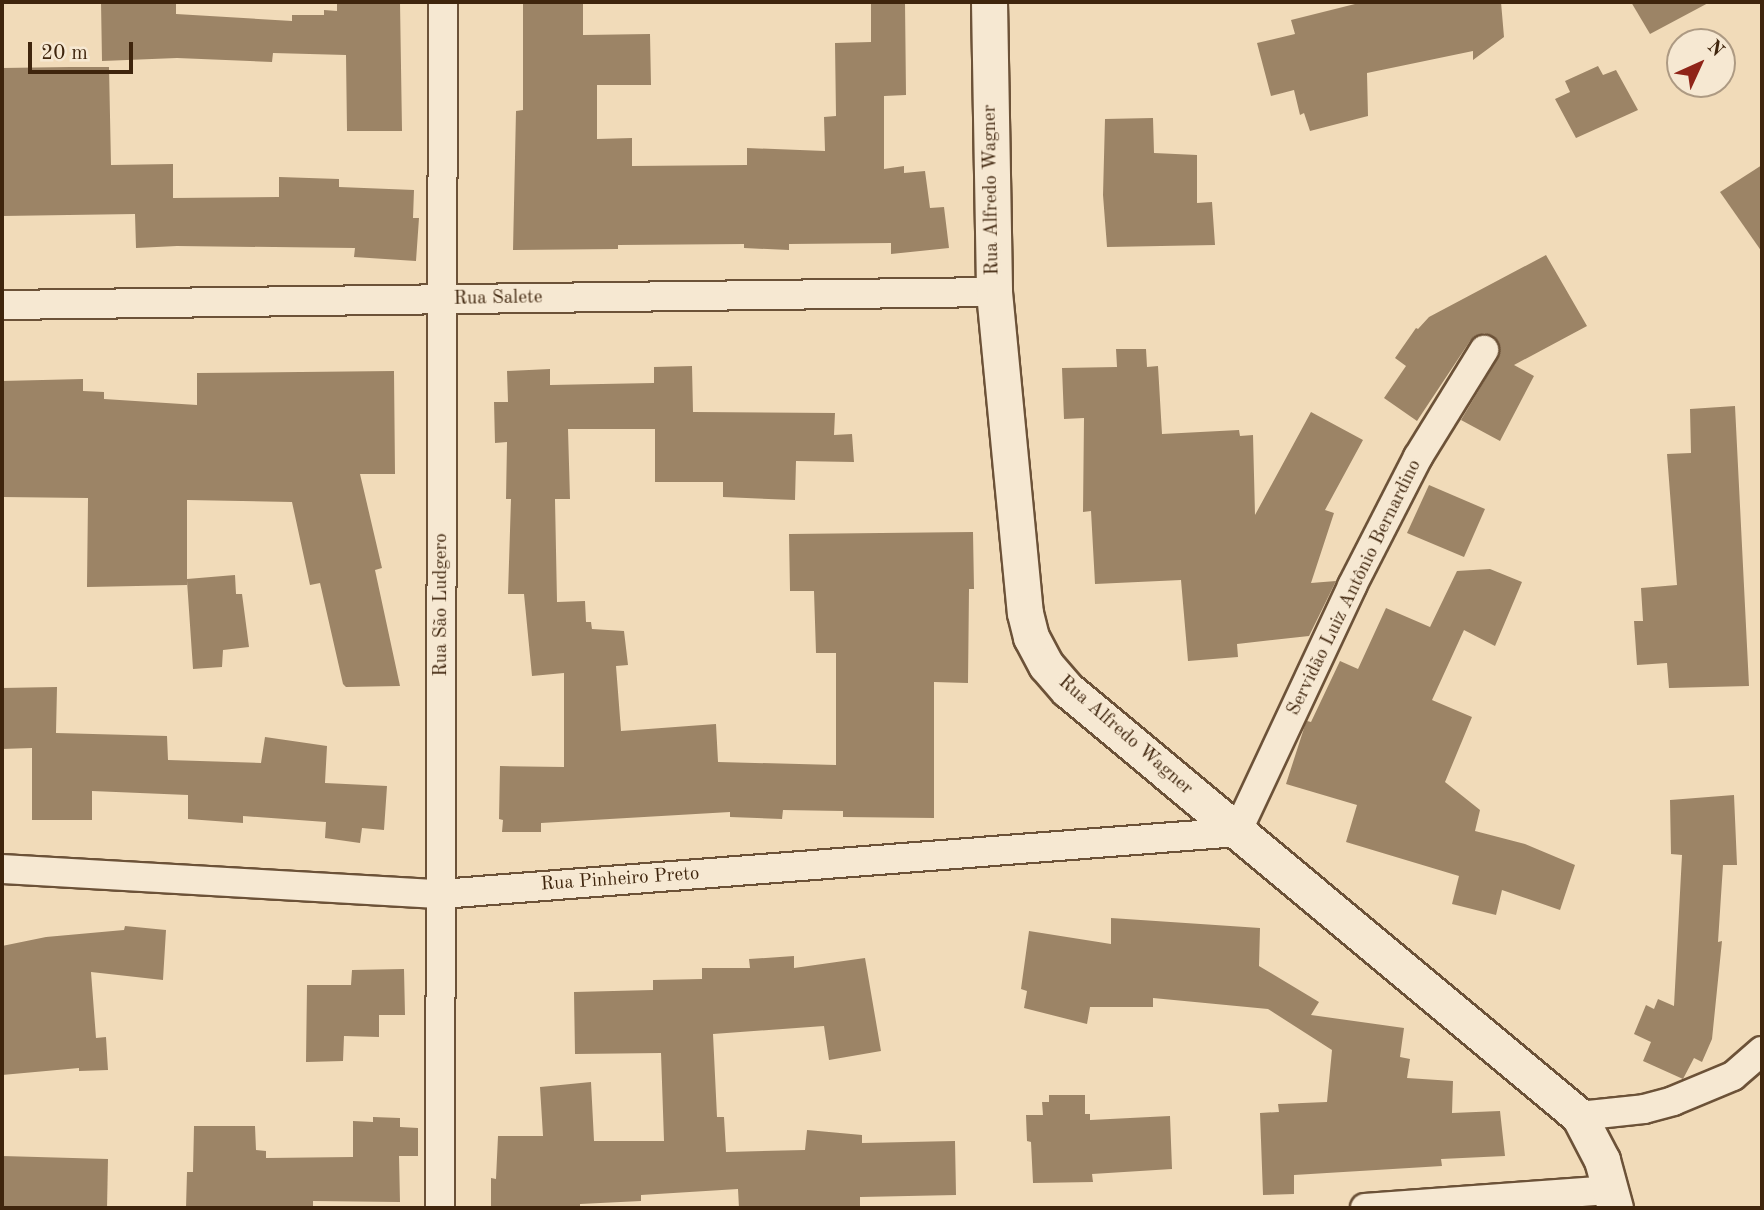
<!DOCTYPE html>
<meta charset="utf-8">
<style>
body{margin:0}
#map{position:relative;width:1764px;height:1210px;overflow:hidden;background:#f1dbb9;font-family:"Old Standard TT",serif}
div>[style]{position:absolute}
[style*='--x']{left:calc(var(--x)*1px);top:calc(var(--y)*1px);width:calc(var(--w)*1px);rotate:calc(var(--a)*1deg)}
.building>*{inset:0;background:#9c8466}
.roads{filter:drop-shadow(2px 0 #6c5238) drop-shadow(-2px 0 #6c5238) drop-shadow(0 2px #6c5238) drop-shadow(0 -2px #6c5238)}
.minor>*{height:28px;margin:-14px;padding:0 14px;transform-origin:14px;border-radius:14px;background:#f6e8d2}
.tertiary>*{height:35px;margin:-17.5px;padding:0 17.5px;transform-origin:17.5px;border-radius:17.5px;background:#f6e8d2}
span{translate:-50% -50%;white-space:nowrap;text-align:center;line-height:1.15;-webkit-text-stroke:5px #f6e8d2;paint-order:stroke}
.street-label{font-size:19px;color:#3f250d}
.frame{position:absolute;inset:0;border:4px solid #3f250d;pointer-events:none}
.north{position:absolute;left:1666px;top:28px;width:70px;height:70px;box-sizing:border-box;background:#f6e8d2;border:2px solid #ad9a83;border-radius:50%;rotate:45deg;font-size:19px;font-weight:700;line-height:28px;text-align:center;color:#3f250d}
.north::after{content:'';display:block;margin:auto;width:24px;height:32px;background:#8f2418;clip-path:polygon(50% 0,100% 100%,50% 72%,0 100%)}
.scale{position:absolute;left:28px;top:42px;width:105px;height:32px;box-sizing:border-box;border:4px solid #3f250d;border-top:0;padding-left:9px;font-size:21px;line-height:24px;white-space:nowrap;color:#3f250d;-webkit-text-stroke:5px #f6e8d2;paint-order:stroke}
</style>
<div id="map">
<div class="building">
<div style="clip-path:polygon(101px 2px,176px 2px,176px 14px,292px 21px,292px 15px,324px 15px,324px 10px,337px 11px,337px 2px,400px 2px,402px 131px,347px 131px,346px 55px,273px 53px,272px 62px,177px 58px,102px 61px)"></div>
<div style="clip-path:polygon(523px 2px,583px 2px,583px 35px,650px 34px,651px 85px,597px 85px,597px 139px,632px 138px,632px 166px,747px 165px,747px 148px,825px 151px,824px 117px,836px 116px,835px 43px,871px 42px,871px 2px,905px 2px,906px 95px,884px 96px,884px 169px,904px 166px,904px 173px,925px 171px,930px 208px,944px 207px,949px 248px,891px 254px,891px 243px,789px 244px,789px 250px,744px 248px,744px 244px,618px 245px,618px 249px,513px 250px,516px 111px,523px 110px)"></div>
<div style="clip-path:polygon(1363px 2px,1501px 2px,1504px 37px,1473px 60px,1473px 51px,1367px 73px,1368px 116px,1310px 131px,1304px 113px,1300px 115px,1294px 90px,1271px 96px,1257px 43px,1295px 34px,1291px 20px)"></div>
<div style="clip-path:polygon(1631px 2px,1710px 2px,1650px 34px)"></div>
<div style="clip-path:polygon(1598px 66px,1603px 75px,1616px 70px,1638px 110px,1576px 138px,1555px 99px,1570px 92px,1565px 81px)"></div>
<div style="clip-path:polygon(70px 67px,109px 67px,111px 165px,173px 164px,173px 198px,279px 197px,279px 177px,339px 179px,339px 187px,414px 190px,413px 218px,419px 218px,416px 261px,354px 257px,355px 248px,177px 246px,136px 248px,135px 214px,2px 216px,2px 68px)"></div>
<div style="clip-path:polygon(1153px 118px,1154px 153px,1197px 155px,1197px 203px,1212px 202px,1215px 245px,1107px 247px,1103px 195px,1105px 119px)"></div>
<div style="clip-path:polygon(1762px 165px,1762px 252px,1720px 192px)"></div>
<div style="clip-path:polygon(1546px 255px,1587px 326px,1514px 365px,1534px 376px,1500px 441px,1461px 420px,1498px 358px,1499px 343px,1492px 336px,1484px 333px,1470px 341px,1417px 421px,1384px 398px,1406px 366px,1395px 358px,1416px 328px,1418px 329px,1429px 317px)"></div>
<div style="clip-path:polygon(1116px 349px,1146px 349px,1147px 367px,1158px 366px,1162px 434px,1239px 430px,1240px 436px,1253px 435px,1255px 515px,1311px 412px,1363px 440px,1325px 510px,1334px 513px,1311px 583px,1336px 581px,1309px 636px,1237px 644px,1238px 657px,1188px 661px,1181px 580px,1095px 584px,1091px 511px,1083px 512px,1084px 418px,1064px 419px,1062px 368px,1117px 367px)"></div>
<div style="clip-path:polygon(692px 366px,693px 412px,835px 413px,834px 435px,852px 434px,854px 462px,796px 461px,795px 500px,723px 497px,723px 482px,655px 482px,655px 429px,568px 429px,570px 499px,555px 499px,557px 602px,585px 601px,586px 622px,591px 622px,592px 629px,624px 631px,628px 665px,616px 666px,621px 731px,716px 724px,718px 762px,836px 765px,836px 653px,816px 653px,814px 591px,790px 591px,789px 534px,973px 532px,974px 589px,969px 589px,968px 683px,934px 682px,934px 818px,843px 817px,843px 811px,783px 810px,782px 819px,730px 817px,730px 812px,541px 823px,541px 832px,502px 832px,503px 820px,499px 819px,500px 766px,564px 767px,564px 673px,532px 676px,524px 594px,508px 594px,511px 499px,506px 499px,507px 442px,495px 443px,494px 402px,508px 402px,507px 371px,550px 369px,550px 385px,654px 383px,654px 367px)"></div>
<div style="clip-path:polygon(394px 371px,395px 474px,360px 474px,382px 568px,375px 570px,400px 686px,346px 687px,343px 684px,320px 583px,310px 585px,292px 502px,187px 500px,187px 579px,235px 575px,236px 594px,242px 594px,249px 647px,223px 650px,222px 667px,193px 669px,187px 581px,187px 585px,87px 587px,88px 498px,2px 497px,2px 381px,83px 379px,83px 391px,104px 392px,104px 399px,197px 405px,197px 373px)"></div>
<div style="clip-path:polygon(1735px 406px,1749px 686px,1669px 688px,1667px 663px,1637px 665px,1634px 621px,1643px 621px,1641px 588px,1677px 585px,1667px 454px,1691px 453px,1690px 409px)"></div>
<div style="clip-path:polygon(1429px 485px,1485px 509px,1464px 557px,1407px 533px)"></div>
<div style="clip-path:polygon(1490px 569px,1522px 582px,1495px 646px,1464px 630px,1432px 700px,1472px 717px,1445px 782px,1480px 810px,1475px 831px,1525px 844px,1575px 865px,1560px 910px,1502px 890px,1496px 915px,1452px 904px,1459px 876px,1346px 842px,1357px 805px,1286px 784px,1305px 725px,1307px 721px,1311px 722px,1340px 661px,1358px 669px,1386px 608px,1430px 627px,1457px 571px)"></div>
<div style="clip-path:polygon(57px 687px,56px 733px,167px 736px,168px 760px,261px 763px,265px 737px,327px 746px,325px 783px,387px 786px,384px 830px,362px 828px,360px 843px,325px 838px,326px 822px,243px 816px,243px 823px,188px 819px,188px 795px,92px 791px,92px 820px,32px 820px,32px 748px,2px 749px,2px 688px)"></div>
<div style="clip-path:polygon(1734px 795px,1737px 865px,1723px 865px,1718px 942px,1722px 941px,1712px 1039px,1702px 1062px,1694px 1058px,1683px 1079px,1643px 1061px,1651px 1042px,1634px 1034px,1646px 1005px,1654px 1009px,1658px 999px,1674px 1006px,1682px 855px,1671px 854px,1670px 800px)"></div>
<div style="clip-path:polygon(1111px 918px,1260px 928px,1259px 966px,1319px 1002px,1311px 1015px,1404px 1028px,1400px 1057px,1410px 1059px,1407px 1078px,1453px 1081px,1452px 1113px,1500px 1111px,1505px 1156px,1441px 1159px,1442px 1166px,1294px 1175px,1294px 1194px,1263px 1195px,1260px 1113px,1279px 1112px,1278px 1104px,1327px 1102px,1332px 1050px,1268px 1009px,1153px 998px,1153px 1007px,1090px 1007px,1087px 1024px,1024px 1008px,1027px 991px,1021px 989px,1029px 931px,1111px 944px)"></div>
<div style="clip-path:polygon(125px 926px,166px 930px,163px 980px,91px 972px,96px 1038px,106px 1037px,108px 1070px,79px 1071px,79px 1068px,2px 1075px,2px 946px,46px 937px,124px 930px)"></div>
<div style="clip-path:polygon(794px 956px,794px 968px,865px 958px,881px 1051px,829px 1060px,824px 1026px,713px 1034px,717px 1117px,724px 1117px,726px 1152px,805px 1150px,807px 1130px,862px 1135px,862px 1143px,955px 1141px,956px 1195px,860px 1197px,860px 1208px,818px 1208px,818px 1206px,739px 1208px,738px 1189px,641px 1195px,641px 1201px,580px 1204px,580px 1208px,491px 1208px,491px 1178px,496px 1179px,498px 1136px,543px 1136px,540px 1087px,591px 1082px,594px 1141px,664px 1141px,661px 1053px,575px 1054px,574px 992px,653px 990px,653px 980px,702px 979px,702px 968px,750px 968px,749px 959px)"></div>
<div style="clip-path:polygon(404px 969px,405px 1015px,379px 1015px,379px 1037px,344px 1036px,343px 1061px,306px 1062px,307px 985px,351px 985px,352px 970px)"></div>
<div style="clip-path:polygon(1049px 1095px,1085px 1095px,1085px 1114px,1090px 1114px,1090px 1120px,1170px 1116px,1172px 1169px,1092px 1174px,1093px 1182px,1033px 1183px,1031px 1142px,1027px 1141px,1026px 1115px,1043px 1115px,1042px 1102px,1049px 1102px)"></div>
<div style="clip-path:polygon(373px 1117px,400px 1118px,400px 1127px,418px 1128px,418px 1156px,399px 1156px,400px 1202px,313px 1201px,313px 1208px,186px 1208px,187px 1172px,193px 1172px,194px 1126px,255px 1126px,256px 1150px,266px 1151px,266px 1158px,353px 1157px,353px 1121px,373px 1122px)"></div>
<div style="clip-path:polygon(2px 1156px,108px 1159px,107px 1208px,2px 1208px)"></div>
</div>
<div class="roads">
<div class="minor">
<div style="--x:2;--y:305;--w:992;--a:-0.75"></div>
<div style="--x:2;--y:869;--w:440;--a:3.3"></div>
<div style="--x:441;--y:894;--w:798;--a:-4.45"></div>
<div style="--x:1237;--y:832;--w:272;--a:-64.9"></div>
<div style="--x:1352;--y:586;--w:145;--a:-62.9"></div>
<div style="--x:1418;--y:457;--w:126;--a:-58.3"></div>
<div style="--x:1579;--y:1116;--w:65;--a:-6.1"></div>
<div style="--x:1644;--y:1109;--w:30;--a:-15"></div>
<div style="--x:1673;--y:1101;--w:65;--a:-22.6"></div>
<div style="--x:1733;--y:1076;--w:38;--a:-41"></div>
<div style="--x:440;--y:1208;--w:1206;--a:-89.86"></div>
<div style="--x:1365;--y:1208;--w:247;--a:-4.2"></div>
</div>
<div class="tertiary">
<div style="--x:989;--y:2;--w:290;--a:89"></div>
<div style="--x:994;--y:292;--w:322;--a:84.5"></div>
<div style="--x:1025;--y:613;--w:25;--a:76"></div>
<div style="--x:1031;--y:637;--w:32;--a:62"></div>
<div style="--x:1046;--y:665;--w:33;--a:49"></div>
<div style="--x:1068;--y:690;--w:665;--a:39.82"></div>
<div style="--x:1579;--y:1116;--w:50;--a:62.4"></div>
<div style="--x:1602;--y:1160;--w:50;--a:74.8"></div>
</div>
</div>
<div class="street-label">
<span style="left:992px;top:190px;rotate:-91deg">Rua Alfredo Wagner</span>
<span style="left:498px;top:299px;rotate:-1deg">Rua Salete</span>
<span style="left:1355px;top:588px;rotate:-64deg">Servidão Luiz Antônio Bernardino</span>
<span style="left:442px;top:605px;rotate:-90deg">Rua São Ludgero</span>
<span style="left:1125px;top:736px;rotate:41deg">Rua Alfredo Wagner</span>
<span style="left:620px;top:880px;rotate:-4deg">Rua Pinheiro Preto</span>
</div>
<div class="frame"></div>
<div class="north">N</div>
<div class="scale">20 m</div>
</div>
